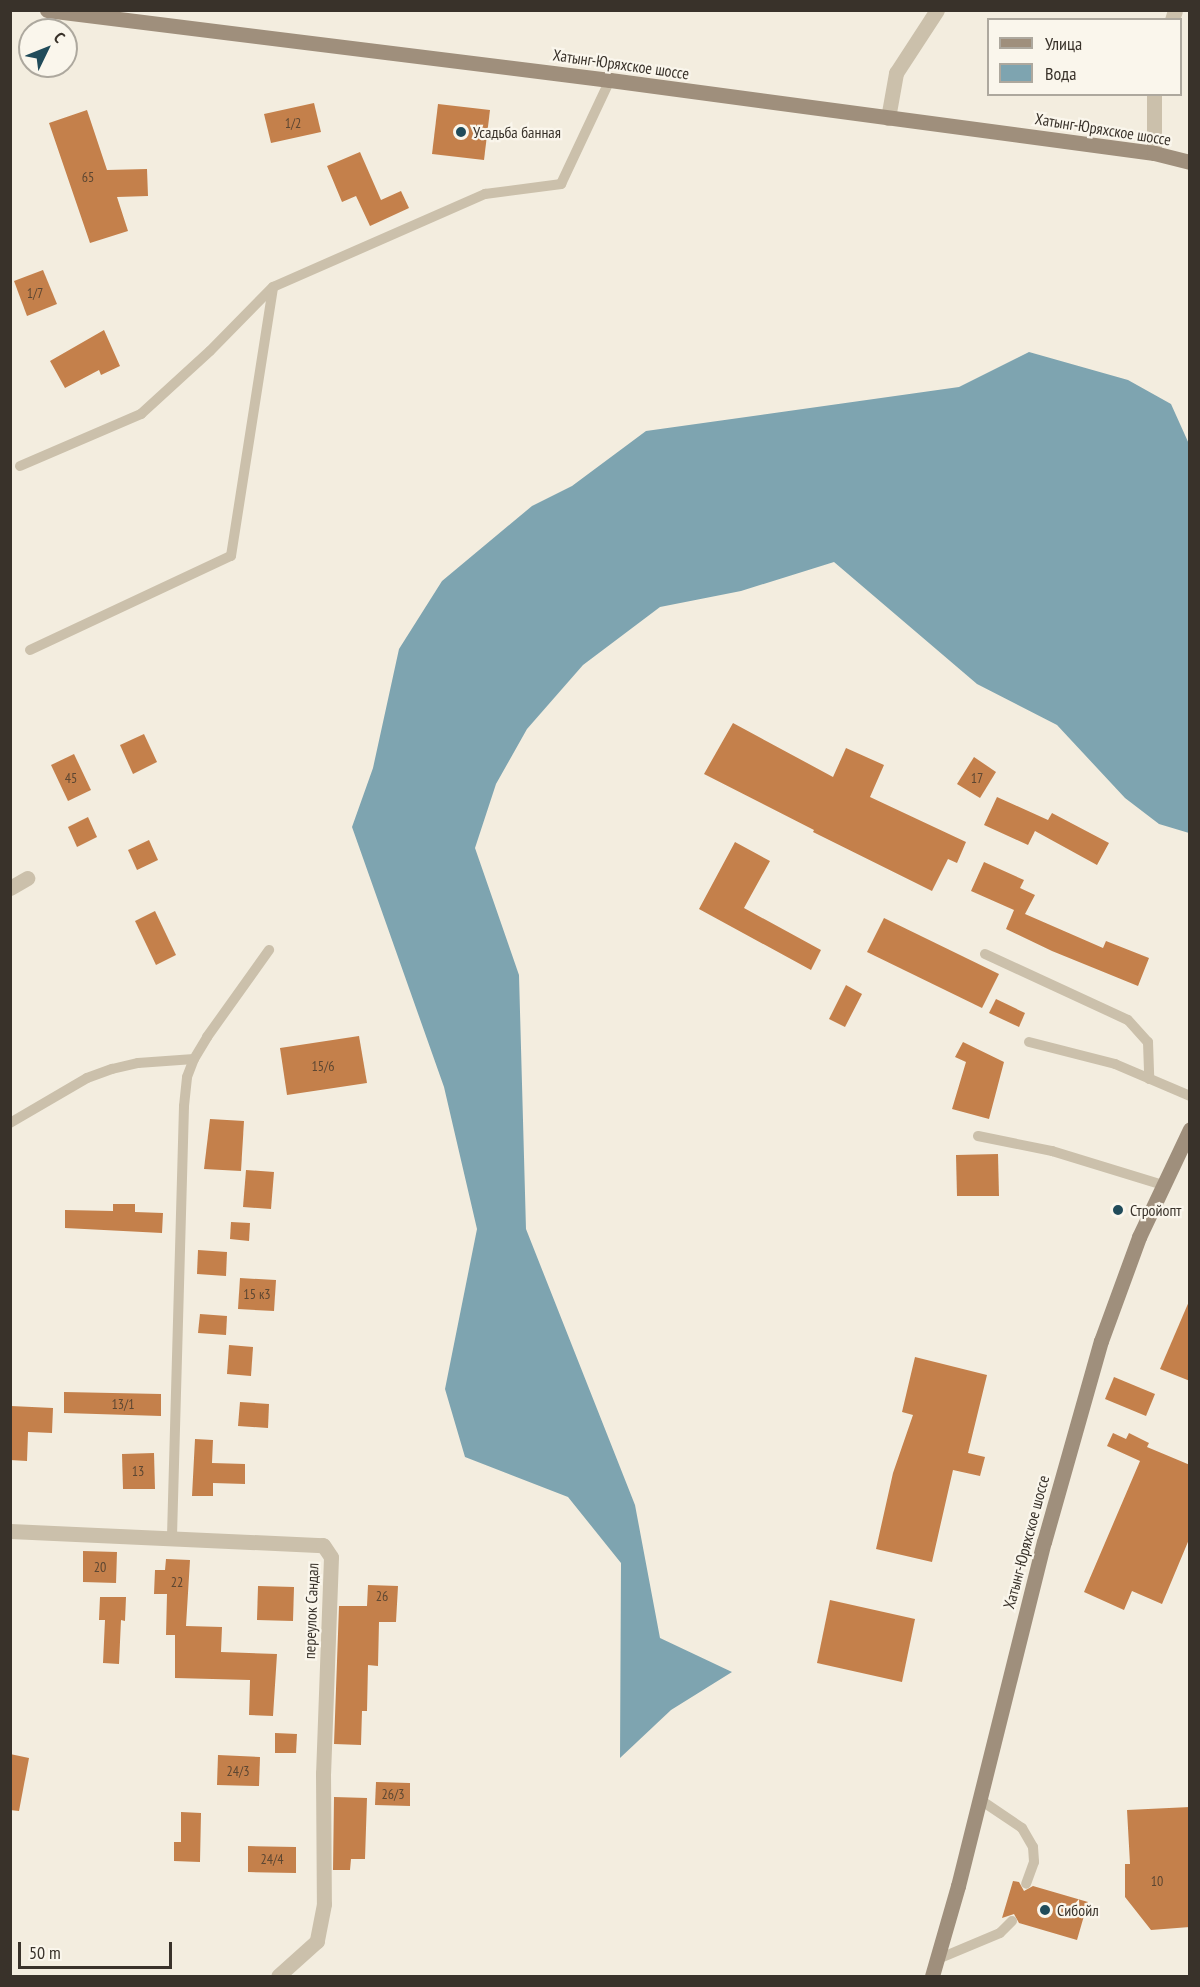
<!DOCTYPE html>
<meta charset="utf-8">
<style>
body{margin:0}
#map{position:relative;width:1200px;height:1987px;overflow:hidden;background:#f3eddf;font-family:"PT Sans Narrow",sans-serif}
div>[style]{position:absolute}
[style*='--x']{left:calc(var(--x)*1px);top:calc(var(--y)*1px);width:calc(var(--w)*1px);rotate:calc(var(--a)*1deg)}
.water>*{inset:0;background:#7ea4b0}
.building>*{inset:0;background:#c4804b}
.service>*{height:10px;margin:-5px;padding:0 5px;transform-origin:5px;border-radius:5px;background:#cbc0ab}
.minor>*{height:15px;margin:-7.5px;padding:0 7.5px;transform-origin:7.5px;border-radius:7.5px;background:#cbc0ab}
.secondary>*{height:15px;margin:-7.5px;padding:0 7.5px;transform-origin:7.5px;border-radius:7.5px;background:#9f8f7c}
.dots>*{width:16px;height:16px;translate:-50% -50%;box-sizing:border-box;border:3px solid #faf6ec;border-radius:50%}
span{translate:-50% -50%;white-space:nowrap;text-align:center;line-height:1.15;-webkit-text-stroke:4.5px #faf6ec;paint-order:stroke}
.number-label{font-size:14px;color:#5c4632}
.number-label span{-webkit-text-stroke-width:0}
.street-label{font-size:16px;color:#39322a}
.poi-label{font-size:16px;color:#39322a}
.left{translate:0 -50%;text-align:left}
.frame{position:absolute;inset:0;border:12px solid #39322a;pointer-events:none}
.legend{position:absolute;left:987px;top:18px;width:195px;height:78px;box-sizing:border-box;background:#faf6ec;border:2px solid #ada89e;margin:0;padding:8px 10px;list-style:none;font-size:18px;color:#39322a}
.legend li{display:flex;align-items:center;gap:12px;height:30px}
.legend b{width:30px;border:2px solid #ada89e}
.north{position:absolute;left:18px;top:18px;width:60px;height:60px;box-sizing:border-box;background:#faf6ec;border:2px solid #ada89e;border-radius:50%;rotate:47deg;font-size:16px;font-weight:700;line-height:24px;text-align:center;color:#39322a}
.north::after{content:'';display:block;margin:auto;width:21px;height:27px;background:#204b5a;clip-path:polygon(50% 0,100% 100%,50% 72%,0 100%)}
.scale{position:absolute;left:18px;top:1942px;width:154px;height:27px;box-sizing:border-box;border:3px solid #39322a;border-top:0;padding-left:8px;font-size:18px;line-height:21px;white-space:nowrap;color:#39322a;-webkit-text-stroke:4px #faf6ec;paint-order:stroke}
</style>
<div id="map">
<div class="water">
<div style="clip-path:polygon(1029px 352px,1128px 380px,1171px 404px,1189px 444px,1189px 833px,1159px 824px,1125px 798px,1057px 725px,977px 684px,834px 562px,741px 591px,660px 607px,583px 665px,527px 729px,496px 784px,475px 848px,519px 975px,526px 1229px,635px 1505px,660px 1638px,732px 1672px,671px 1710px,620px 1758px,621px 1563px,568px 1497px,465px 1457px,445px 1389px,477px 1229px,444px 1087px,352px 827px,373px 768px,399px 649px,442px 581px,532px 506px,572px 486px,646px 431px,959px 387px)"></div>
</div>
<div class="building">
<div style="clip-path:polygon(314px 103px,321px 132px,271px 143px,264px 114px)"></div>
<div style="clip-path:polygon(438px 104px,490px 110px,484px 160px,432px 154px)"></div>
<div style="clip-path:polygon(87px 110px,107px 170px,147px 169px,148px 196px,117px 197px,128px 231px,90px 243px,49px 123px)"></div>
<div style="clip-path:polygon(360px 152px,381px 200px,401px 191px,409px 208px,370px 226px,356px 196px,342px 202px,327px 166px)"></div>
<div style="clip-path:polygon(43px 270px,57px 304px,27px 316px,14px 281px)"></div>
<div style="clip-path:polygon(104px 330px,120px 366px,101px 375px,99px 370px,65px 388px,50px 361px)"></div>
<div style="clip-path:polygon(733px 723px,833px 777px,846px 748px,884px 765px,870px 797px,966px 842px,957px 863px,948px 859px,932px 891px,813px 832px,814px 830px,704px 774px)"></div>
<div style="clip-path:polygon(144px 734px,157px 762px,133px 774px,120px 745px)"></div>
<div style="clip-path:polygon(74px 754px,91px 790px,68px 801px,51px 765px)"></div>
<div style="clip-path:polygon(974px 757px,996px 772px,980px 798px,957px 784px)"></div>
<div style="clip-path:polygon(997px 797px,1048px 820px,1052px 813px,1109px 843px,1097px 865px,1035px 831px,1028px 845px,984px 825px)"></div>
<div style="clip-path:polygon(88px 817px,97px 837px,77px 847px,68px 827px)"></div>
<div style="clip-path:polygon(149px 840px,158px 860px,137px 870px,128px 850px)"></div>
<div style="clip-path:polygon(735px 842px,770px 861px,744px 908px,821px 950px,811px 970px,699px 909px)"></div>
<div style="clip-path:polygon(984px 862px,1024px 880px,1020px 888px,1035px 895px,1025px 914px,1103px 948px,1106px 941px,1149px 958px,1138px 986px,1052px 951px,1006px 929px,1014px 910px,971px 891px)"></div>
<div style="clip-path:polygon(155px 911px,176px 955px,156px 965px,135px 921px)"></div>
<div style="clip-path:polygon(884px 918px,999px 974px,982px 1008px,867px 952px)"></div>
<div style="clip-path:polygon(846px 985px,862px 994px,845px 1027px,829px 1019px)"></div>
<div style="clip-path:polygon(996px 999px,1025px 1013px,1019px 1027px,989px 1013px)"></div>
<div style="clip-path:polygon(359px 1036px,367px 1083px,287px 1095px,280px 1048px)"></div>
<div style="clip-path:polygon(963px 1042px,1004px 1062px,989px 1119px,952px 1109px,966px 1062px,955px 1057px)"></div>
<div style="clip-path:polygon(210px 1119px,244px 1121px,241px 1171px,204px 1169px)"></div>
<div style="clip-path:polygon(998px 1154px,999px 1196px,957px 1196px,956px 1155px)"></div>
<div style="clip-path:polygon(246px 1170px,274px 1172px,271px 1209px,243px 1207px)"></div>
<div style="clip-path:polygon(113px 1204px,135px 1204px,135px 1212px,163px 1213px,162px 1233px,65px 1228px,65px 1210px,113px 1211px)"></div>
<div style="clip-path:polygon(231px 1222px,250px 1223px,249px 1241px,230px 1239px)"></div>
<div style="clip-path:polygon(198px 1250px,227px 1252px,226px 1276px,197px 1274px)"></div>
<div style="clip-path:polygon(240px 1278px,276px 1280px,274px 1311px,238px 1309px)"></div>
<div style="clip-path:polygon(1190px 1299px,1190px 1381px,1160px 1369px)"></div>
<div style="clip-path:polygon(200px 1314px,227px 1316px,226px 1335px,198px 1333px)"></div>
<div style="clip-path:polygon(229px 1345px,253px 1347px,251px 1376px,227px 1374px)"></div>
<div style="clip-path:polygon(915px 1357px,987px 1375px,968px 1453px,985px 1457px,980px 1476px,953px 1470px,932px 1562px,876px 1549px,893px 1473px,913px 1415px,902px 1412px)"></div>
<div style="clip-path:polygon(1114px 1377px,1155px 1394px,1146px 1416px,1105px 1399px)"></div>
<div style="clip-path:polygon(64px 1392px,161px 1394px,161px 1416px,64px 1413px)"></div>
<div style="clip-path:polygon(240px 1402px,269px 1404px,268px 1428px,238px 1426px)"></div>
<div style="clip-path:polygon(11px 1406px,53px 1408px,52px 1433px,28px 1432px,27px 1461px,10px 1460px)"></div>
<div style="clip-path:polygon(1113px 1433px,1126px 1439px,1129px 1433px,1149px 1443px,1147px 1447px,1190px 1465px,1190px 1537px,1162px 1604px,1132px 1591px,1124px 1610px,1084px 1592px,1140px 1461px,1107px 1446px)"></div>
<div style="clip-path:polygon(195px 1439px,213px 1440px,212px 1463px,245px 1464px,245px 1484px,213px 1483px,213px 1496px,192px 1496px)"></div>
<div style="clip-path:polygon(154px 1453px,155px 1489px,123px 1489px,122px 1454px)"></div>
<div style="clip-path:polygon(83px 1551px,117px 1552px,116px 1583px,83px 1582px)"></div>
<div style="clip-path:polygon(166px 1559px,190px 1560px,186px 1626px,222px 1627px,221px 1652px,277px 1654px,273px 1716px,249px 1715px,250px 1680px,175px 1678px,175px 1635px,166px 1635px,167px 1594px,154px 1594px,155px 1570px,165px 1570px)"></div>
<div style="clip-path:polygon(368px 1585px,398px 1586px,396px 1622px,379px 1622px,378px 1666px,368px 1665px,367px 1711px,362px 1711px,361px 1745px,334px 1744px,339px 1606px,367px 1606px)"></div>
<div style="clip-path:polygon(258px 1586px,294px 1587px,293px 1621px,257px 1620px)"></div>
<div style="clip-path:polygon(100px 1597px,126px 1597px,125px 1621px,121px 1620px,119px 1664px,103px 1663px,105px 1620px,99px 1620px)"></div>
<div style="clip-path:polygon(830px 1600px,915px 1619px,902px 1682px,817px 1663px)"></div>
<div style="clip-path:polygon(275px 1733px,297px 1734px,296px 1753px,275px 1753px)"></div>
<div style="clip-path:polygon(10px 1754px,29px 1758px,19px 1811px,10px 1810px)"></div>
<div style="clip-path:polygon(218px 1755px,260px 1757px,259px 1786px,217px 1785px)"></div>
<div style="clip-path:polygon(376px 1782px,410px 1783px,410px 1806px,375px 1805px)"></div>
<div style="clip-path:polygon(334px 1797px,367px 1798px,365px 1859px,351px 1859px,350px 1870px,333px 1870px)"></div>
<div style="clip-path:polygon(1190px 1807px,1190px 1927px,1151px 1930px,1125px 1897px,1125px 1864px,1130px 1864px,1127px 1810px)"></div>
<div style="clip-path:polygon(181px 1812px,201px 1813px,200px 1862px,174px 1861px,174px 1842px,181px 1842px)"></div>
<div style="clip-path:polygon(248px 1846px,296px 1847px,296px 1873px,248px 1872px)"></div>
<div style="clip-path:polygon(1013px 1881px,1019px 1882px,1024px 1891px,1033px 1886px,1088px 1902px,1077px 1940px,1019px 1923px,1014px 1914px,1002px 1918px)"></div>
</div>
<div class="service">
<div style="--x:20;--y:466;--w:132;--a:-23.3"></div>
<div style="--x:141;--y:414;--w:93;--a:-42.4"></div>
<div style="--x:210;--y:351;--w:90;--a:-45.5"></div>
<div style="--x:273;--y:287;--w:232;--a:-23.7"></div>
<div style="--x:485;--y:194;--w:77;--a:-7.5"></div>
<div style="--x:561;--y:184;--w:115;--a:-64.8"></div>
<div style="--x:30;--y:650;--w:222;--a:-25.1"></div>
<div style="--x:231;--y:556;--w:271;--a:-81.1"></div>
<div style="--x:985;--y:954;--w:157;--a:24.8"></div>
<div style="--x:1128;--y:1020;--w:30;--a:48"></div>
<div style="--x:1148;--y:1042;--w:37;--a:88"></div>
<div style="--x:1029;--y:1042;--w:89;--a:14.3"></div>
<div style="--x:1115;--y:1064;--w:82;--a:23.1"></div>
<div style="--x:10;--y:1123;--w:89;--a:-30.3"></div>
<div style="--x:87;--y:1078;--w:27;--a:-20"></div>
<div style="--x:112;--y:1069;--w:27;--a:-13"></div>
<div style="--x:138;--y:1063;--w:56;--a:-4.1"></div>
<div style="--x:978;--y:1136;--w:76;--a:11.5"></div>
<div style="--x:1052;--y:1151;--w:116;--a:17"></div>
<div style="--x:172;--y:1536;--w:430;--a:-88.4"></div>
<div style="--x:184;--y:1106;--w:29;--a:-84"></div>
<div style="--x:187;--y:1077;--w:19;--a:-69"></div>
<div style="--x:194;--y:1059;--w:26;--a:-59"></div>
<div style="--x:207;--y:1037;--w:107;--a:-54.5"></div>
<div style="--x:979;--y:1799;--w:52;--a:34"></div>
<div style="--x:1022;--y:1828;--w:22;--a:60"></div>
<div style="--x:1033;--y:1847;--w:15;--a:86"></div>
<div style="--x:1034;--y:1862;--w:23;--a:110"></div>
<div style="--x:938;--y:1959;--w:67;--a:-22.8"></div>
<div style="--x:1000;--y:1933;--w:17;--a:-45"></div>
</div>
<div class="minor">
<div style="--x:1172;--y:20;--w:10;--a:-73"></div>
<div style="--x:1154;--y:94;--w:59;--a:90"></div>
<div style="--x:888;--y:118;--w:46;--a:-79.9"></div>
<div style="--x:896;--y:73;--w:75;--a:-56.9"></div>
<div style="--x:10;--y:888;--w:20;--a:-30"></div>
<div style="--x:10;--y:1531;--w:313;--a:2.6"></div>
<div style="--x:323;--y:1545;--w:14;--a:56"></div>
<div style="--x:331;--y:1557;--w:216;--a:92.1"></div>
<div style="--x:323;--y:1773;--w:131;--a:89.6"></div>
<div style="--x:324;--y:1904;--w:38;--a:101"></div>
<div style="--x:317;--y:1941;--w:52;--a:138.1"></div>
</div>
<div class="secondary">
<div style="--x:47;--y:10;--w:567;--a:7.09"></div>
<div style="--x:610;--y:80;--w:549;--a:7.64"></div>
<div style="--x:1154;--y:153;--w:37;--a:14"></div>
<div style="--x:932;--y:1976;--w:94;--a:-73.9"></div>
<div style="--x:958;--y:1886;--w:355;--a:-76"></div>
<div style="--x:1044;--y:1542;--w:209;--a:-74.2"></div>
<div style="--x:1101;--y:1341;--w:111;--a:-69.9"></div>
<div style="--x:1139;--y:1237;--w:119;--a:-64.7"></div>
</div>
<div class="dots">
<div style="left:461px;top:132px;background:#204b5a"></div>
<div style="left:1118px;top:1210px;background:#204b5a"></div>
<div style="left:1045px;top:1910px;background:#204b5a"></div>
</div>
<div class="number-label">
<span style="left:293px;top:123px">1/2</span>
<span style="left:88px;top:177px">65</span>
<span style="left:35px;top:293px">1/7</span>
<span style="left:71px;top:778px">45</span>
<span style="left:977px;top:778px">17</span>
<span style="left:323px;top:1066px">15/6</span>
<span style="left:257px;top:1294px">15 к3</span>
<span style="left:123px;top:1404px">13/1</span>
<span style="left:138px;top:1471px">13</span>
<span style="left:100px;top:1567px">20</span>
<span style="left:177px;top:1582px">22</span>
<span style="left:382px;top:1596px">26</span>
<span style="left:238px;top:1771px">24/3</span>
<span style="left:393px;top:1794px">26/3</span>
<span style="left:272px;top:1859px">24/4</span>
<span style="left:1157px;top:1881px">10</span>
</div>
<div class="street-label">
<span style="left:621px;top:64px;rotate:8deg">Хатынг-Юряхское шоссе</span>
<span style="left:1103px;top:129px;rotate:9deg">Хатынг-Юряхское шоссе</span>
<span style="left:1026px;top:1542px;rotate:-75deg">Хатынг-Юряхское шоссе</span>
<span style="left:311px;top:1611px;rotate:-88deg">переулок Сандал</span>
</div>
<div class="poi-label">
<span class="left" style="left:473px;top:132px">Усадьба банная</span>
<span class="left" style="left:1130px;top:1210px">Стройопт</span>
<span class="left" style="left:1057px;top:1910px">Сибойл</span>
</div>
<div class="frame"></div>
<ul class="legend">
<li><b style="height:8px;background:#9f8f7c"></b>Улица</li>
<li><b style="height:16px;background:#7ea4b0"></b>Вода</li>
</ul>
<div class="north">С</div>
<div class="scale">50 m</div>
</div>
